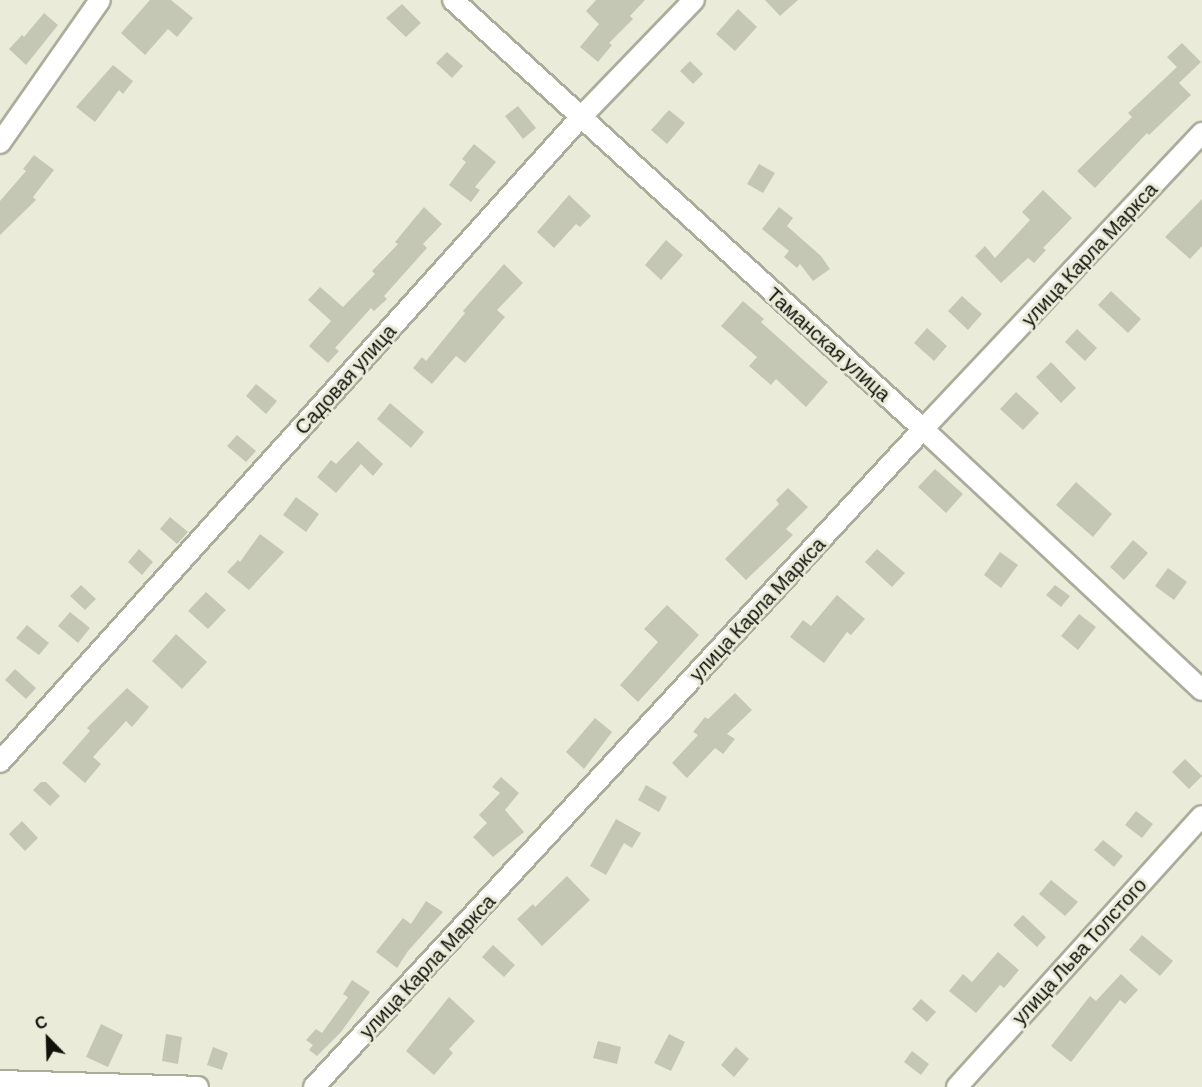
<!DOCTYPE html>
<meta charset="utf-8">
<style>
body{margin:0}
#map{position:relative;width:1202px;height:1087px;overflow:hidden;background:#eaecd9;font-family:Barlow,sans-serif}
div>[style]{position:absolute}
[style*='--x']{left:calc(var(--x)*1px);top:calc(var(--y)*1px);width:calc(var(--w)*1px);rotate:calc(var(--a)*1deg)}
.building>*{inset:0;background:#c5c7b5}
.roads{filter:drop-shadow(2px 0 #abad9b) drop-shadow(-2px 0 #abad9b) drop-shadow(0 2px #abad9b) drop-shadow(0 -2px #abad9b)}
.minor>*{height:20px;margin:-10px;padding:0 10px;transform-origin:10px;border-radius:10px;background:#fff}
span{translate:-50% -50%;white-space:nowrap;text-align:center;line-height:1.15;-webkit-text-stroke:6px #eaecd9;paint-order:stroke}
.street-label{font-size:20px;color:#12120c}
.north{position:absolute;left:18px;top:1009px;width:60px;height:60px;-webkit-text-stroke:4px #eaecd9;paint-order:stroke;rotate:337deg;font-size:16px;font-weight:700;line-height:24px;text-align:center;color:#12120c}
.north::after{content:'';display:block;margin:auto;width:21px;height:27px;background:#12120c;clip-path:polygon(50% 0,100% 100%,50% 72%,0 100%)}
</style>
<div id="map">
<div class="building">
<div style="clip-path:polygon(150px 0,171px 0,193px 18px,177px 37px,168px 29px,145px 55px,121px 33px)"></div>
<div style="clip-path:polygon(596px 0,645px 0,630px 16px,633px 19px,609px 43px,612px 45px,598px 62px,580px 47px,599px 24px,586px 11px)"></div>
<div style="clip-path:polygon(765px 0,798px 0,780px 16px)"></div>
<div style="clip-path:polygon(402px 4px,421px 23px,406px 37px,386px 18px)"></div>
<div style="clip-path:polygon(738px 9px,757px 27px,735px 51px,716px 34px)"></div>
<div style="clip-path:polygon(44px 13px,58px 25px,26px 65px,9px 49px,22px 35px,24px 37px)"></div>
<div style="clip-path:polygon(1182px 43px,1201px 62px,1179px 83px,1191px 95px,1149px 135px,1147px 133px,1095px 188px,1077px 171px,1132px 117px,1128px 113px,1177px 67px,1167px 57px)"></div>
<div style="clip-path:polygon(447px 52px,463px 66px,452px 78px,436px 63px)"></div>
<div style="clip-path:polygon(690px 61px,703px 74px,693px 84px,680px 71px)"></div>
<div style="clip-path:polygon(113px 65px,133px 81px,123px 94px,119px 90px,95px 122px,76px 107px)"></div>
<div style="clip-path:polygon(518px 106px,536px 128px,523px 139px,505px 116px)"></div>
<div style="clip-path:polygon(669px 110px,685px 123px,667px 144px,651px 130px)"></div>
<div style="clip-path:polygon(474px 144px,496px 162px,475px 187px,480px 190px,471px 202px,449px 185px,466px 162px,462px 159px)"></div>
<div style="clip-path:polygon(34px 155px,54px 170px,33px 197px,36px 200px,0 235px,0 201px,26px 171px,23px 169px)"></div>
<div style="clip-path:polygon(759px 164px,775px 173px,763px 193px,747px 184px)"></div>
<div style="clip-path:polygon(1043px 190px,1072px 218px,1043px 248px,1046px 250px,1034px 263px,1028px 258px,1001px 283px,975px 256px,985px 246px,995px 258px,1030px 220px,1022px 212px)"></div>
<div style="clip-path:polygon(569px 195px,591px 216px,580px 227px,576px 224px,554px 248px,537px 232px)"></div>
<div style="clip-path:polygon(1202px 199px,1202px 246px,1190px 259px,1165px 237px)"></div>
<div style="clip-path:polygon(424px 207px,442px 224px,423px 244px,427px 248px,384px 296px,387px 299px,374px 311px,371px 308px,335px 348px,339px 351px,328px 363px,309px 346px,331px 321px,308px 300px,320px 287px,343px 307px,375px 274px,372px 271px,398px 244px,395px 242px)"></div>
<div style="clip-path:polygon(779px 207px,793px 218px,787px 226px,821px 256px,830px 269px,813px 281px,800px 264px,797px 268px,784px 257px,789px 251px,762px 229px)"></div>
<div style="clip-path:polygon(666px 240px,683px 255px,661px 280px,645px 265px)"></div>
<div style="clip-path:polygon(504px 264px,523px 283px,497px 310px,505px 317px,465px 363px,456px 356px,432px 384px,413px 368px,422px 357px,426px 361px,465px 313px,463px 311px)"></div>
<div style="clip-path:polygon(1111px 291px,1141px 319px,1128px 333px,1098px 305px)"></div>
<div style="clip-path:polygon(962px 296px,982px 314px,968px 330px,948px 311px)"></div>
<div style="clip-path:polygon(743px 301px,764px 319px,761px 322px,828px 382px,806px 407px,776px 379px,771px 385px,749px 366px,757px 357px,721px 326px)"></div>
<div style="clip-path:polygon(927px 328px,947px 346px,934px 361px,914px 343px)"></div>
<div style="clip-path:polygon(1077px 329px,1097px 348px,1085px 361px,1065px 342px)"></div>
<div style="clip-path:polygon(1051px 362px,1076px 388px,1061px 403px,1036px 377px)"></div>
<div style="clip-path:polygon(256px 384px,277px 401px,266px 414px,246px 396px)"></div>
<div style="clip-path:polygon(1016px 392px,1039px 413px,1023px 430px,1000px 409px)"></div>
<div style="clip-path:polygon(390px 403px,424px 432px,411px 448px,377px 419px)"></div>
<div style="clip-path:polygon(237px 435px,256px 451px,246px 462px,227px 446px)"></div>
<div style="clip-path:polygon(358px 441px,383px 464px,373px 476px,361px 464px,336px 493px,317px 477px,331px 460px,336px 464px)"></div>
<div style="clip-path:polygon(935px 469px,963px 494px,946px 513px,918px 487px)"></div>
<div style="clip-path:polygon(1076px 482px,1112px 514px,1093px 537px,1056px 505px)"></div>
<div style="clip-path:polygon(788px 488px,808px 507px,786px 529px,793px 535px,746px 580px,725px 559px,779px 504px,776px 500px)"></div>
<div style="clip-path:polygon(296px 497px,319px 514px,306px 532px,283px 515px)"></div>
<div style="clip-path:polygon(170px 517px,188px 532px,177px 544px,160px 529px)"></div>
<div style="clip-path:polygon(260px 534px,284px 552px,249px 590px,227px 572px,238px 560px,240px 562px)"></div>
<div style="clip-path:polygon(1133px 540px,1148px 553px,1124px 580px,1110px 567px)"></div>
<div style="clip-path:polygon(139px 549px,153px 562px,142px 575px,128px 562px)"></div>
<div style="clip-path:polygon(877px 549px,905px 573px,892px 587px,865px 562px)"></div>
<div style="clip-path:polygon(1000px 552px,1018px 565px,1001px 588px,984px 575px)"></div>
<div style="clip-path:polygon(1168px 568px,1187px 582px,1174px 600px,1155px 586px)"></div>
<div style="clip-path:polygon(81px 585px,96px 599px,85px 610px,70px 596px)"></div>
<div style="clip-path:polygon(1055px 585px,1070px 596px,1061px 607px,1046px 595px)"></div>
<div style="clip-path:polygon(206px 592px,226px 610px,208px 629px,188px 611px)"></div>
<div style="clip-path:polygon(837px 595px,865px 619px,851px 635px,847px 632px,824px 663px,790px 637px,803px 620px,811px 626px)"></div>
<div style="clip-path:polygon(667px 605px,699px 635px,638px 702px,620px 685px,658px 642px,644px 629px)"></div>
<div style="clip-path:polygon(70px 612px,90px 628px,78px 643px,58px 626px)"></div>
<div style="clip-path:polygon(1079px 614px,1096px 627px,1078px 650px,1061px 636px)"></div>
<div style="clip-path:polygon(27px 625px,49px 643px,39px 655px,16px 638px)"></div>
<div style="clip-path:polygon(176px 634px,207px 662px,182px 689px,152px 661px)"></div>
<div style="clip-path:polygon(15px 669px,36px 688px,26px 699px,5px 680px)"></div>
<div style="clip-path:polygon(127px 688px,149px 707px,132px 727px,126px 721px,93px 757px,101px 764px,85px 783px,62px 763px,90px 731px,87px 728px)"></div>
<div style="clip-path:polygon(735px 693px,752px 710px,727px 734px,735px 739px,723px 754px,715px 748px,687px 778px,672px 763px,698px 735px,693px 732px,705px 717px,708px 719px)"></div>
<div style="clip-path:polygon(595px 718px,612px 732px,584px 769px,566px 752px)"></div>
<div style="clip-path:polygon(1185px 759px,1202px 776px,1189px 789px,1172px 772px)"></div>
<div style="clip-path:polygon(501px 777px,519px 793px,505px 810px,524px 832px,493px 857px,473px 837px,487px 823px,479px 815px,500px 793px,492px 787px)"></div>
<div style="clip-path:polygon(41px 782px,46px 782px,60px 796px,50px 806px,33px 790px)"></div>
<div style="clip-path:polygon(646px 785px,667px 797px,659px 812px,638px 800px)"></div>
<div style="clip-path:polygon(1136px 811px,1153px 824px,1142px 838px,1125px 825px)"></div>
<div style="clip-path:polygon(616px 819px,641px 833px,632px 848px,624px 843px,606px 875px,590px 866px)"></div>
<div style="clip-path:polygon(22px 821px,38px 838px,25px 851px,9px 834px)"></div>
<div style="clip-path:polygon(1103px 840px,1123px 856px,1114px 867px,1094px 850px)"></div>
<div style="clip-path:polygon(567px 876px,590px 900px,542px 946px,517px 919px,533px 904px,535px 907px)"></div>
<div style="clip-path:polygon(1051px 880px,1078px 902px,1065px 916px,1039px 894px)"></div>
<div style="clip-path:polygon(426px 901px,443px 912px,408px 951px,397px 968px,376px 952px,403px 918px,411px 924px)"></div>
<div style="clip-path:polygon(1023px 915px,1046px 937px,1037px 947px,1013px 925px)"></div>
<div style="clip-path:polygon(1142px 935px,1173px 961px,1160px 976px,1129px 950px)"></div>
<div style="clip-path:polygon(493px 945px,515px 965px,504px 977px,482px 957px)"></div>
<div style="clip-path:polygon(998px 952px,1019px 970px,1004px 988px,1000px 985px,976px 1013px,949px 991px,963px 974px,972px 982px)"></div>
<div style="clip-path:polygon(1121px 974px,1138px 990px,1125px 1004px,1120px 1000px,1071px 1062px,1051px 1046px,1090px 996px,1096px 1001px)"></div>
<div style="clip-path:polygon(352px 980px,370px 992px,341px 1032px,317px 1056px,309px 1050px,313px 1045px,306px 1040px,316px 1029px,322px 1033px,348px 997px,343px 994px)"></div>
<div style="clip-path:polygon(449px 997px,475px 1021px,449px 1049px,453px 1053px,434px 1075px,406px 1051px)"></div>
<div style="clip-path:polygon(921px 999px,936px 1012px,927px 1022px,912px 1009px)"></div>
<div style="clip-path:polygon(101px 1024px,123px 1035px,108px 1067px,86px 1057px)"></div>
<div style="clip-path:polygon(166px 1034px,182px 1037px,178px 1064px,162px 1061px)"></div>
<div style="clip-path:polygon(669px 1034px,685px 1042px,671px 1071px,654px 1063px)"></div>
<div style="clip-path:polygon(598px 1041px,621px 1047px,617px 1064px,593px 1058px)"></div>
<div style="clip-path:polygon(213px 1047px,228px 1053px,222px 1070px,207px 1065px)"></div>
<div style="clip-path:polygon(736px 1047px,749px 1059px,734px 1077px,721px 1065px)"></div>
<div style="clip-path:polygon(912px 1051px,929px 1064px,921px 1075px,904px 1062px)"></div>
</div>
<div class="roads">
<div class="minor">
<div style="--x:453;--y:0;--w:636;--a:42.39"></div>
<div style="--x:923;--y:429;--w:382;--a:43.1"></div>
<div style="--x:0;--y:143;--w:174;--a:-55"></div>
<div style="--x:0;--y:762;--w:867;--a:-47.99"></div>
<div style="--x:580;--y:118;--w:164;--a:-46"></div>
<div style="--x:0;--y:1081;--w:198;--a:1.7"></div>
<div style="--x:314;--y:1087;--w:897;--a:-47.21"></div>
<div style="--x:923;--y:429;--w:407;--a:-46.7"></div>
<div style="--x:957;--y:1087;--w:365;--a:-47.9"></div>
</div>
</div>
<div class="street-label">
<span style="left:1089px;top:254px;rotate:-47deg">улица Карла Маркса</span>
<span style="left:829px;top:344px;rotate:42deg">Таманская улица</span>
<span style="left:345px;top:379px;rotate:-48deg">Садовая улица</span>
<span style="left:757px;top:609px;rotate:-47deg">улица Карла Маркса</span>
<span style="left:1079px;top:951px;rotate:-48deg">улица Льва Толстого</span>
<span style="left:427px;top:966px;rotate:-47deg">улица Карла Маркса</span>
</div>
<div class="north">С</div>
</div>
